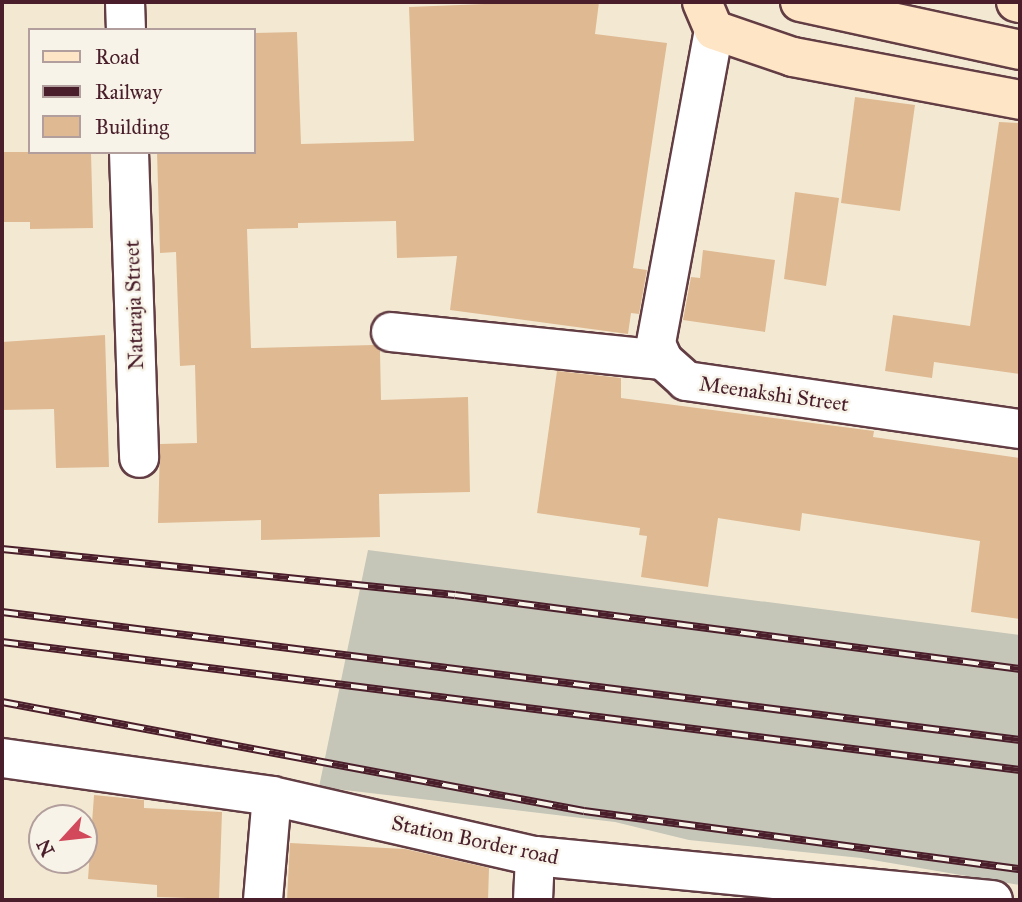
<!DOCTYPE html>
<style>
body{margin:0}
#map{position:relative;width:1022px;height:902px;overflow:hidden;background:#f3e9d3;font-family:"IM FELL Great Primer",serif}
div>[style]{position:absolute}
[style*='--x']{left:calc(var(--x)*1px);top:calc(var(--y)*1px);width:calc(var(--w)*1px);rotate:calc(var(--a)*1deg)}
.industrial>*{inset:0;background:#c5c5b8}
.building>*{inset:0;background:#dfb992}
.roads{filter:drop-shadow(2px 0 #633d44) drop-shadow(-2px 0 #633d44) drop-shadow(0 2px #633d44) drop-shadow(0 -2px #633d44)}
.street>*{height:38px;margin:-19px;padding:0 19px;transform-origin:19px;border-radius:19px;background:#fff}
.secondary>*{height:38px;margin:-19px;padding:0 19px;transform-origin:19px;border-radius:19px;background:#fee5c5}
.rail>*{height:8px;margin-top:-4px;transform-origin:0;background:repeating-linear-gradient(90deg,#f7f3e8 0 16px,#4a1f2b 0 32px);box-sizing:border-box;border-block:2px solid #4a1f2b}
span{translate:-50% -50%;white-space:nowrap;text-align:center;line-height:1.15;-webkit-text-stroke:5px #f7f3e8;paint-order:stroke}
.street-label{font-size:21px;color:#4a1f2b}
.frame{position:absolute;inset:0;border:4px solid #4a1f2b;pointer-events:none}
.legend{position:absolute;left:28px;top:28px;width:228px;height:126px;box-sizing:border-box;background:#f7f3e8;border:2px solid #b29e9c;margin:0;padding:9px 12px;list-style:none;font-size:21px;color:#4a1f2b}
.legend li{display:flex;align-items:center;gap:14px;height:35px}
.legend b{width:35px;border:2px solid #b29e9c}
.north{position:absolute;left:28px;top:804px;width:70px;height:70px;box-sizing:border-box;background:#f7f3e8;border:2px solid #b29e9c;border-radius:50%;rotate:243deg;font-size:19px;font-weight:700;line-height:28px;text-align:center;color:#4a1f2b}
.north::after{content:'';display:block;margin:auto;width:24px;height:32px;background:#d1495b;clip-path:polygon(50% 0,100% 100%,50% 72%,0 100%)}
</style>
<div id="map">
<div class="industrial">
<div style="clip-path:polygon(368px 550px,1020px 635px,1020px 885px,861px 858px,689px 840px,615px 822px,319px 787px)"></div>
</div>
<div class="building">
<div style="clip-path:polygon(532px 2px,599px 2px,595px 34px,667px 43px,633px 268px,647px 270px,639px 314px,631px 313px,628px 334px,450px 310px,457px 256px,397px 258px,396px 221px,298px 223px,298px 228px,247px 229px,251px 348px,374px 345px,380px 351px,381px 400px,468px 397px,470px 492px,379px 494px,380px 537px,261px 540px,261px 520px,158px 523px,160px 444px,197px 443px,195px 365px,180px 366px,176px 252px,160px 253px,157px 152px,254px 152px,254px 33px,297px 32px,301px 144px,414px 141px,409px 7px)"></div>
<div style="clip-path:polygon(855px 97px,915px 105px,900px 211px,841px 203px)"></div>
<div style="clip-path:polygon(999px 122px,1020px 123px,1020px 374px,934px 362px,932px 378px,885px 371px,893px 315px,970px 326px)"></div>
<div style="clip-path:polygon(2px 152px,91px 152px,93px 228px,30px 229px,30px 222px,2px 222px)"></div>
<div style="clip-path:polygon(795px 192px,839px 198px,826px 286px,784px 279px)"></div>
<div style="clip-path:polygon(703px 250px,775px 260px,765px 332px,683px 320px,691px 277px,700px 278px)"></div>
<div style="clip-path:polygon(105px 335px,109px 467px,56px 468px,54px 409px,2px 410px,2px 342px)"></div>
<div style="clip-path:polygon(557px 371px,621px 378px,621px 398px,874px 431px,873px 437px,1020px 458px,1020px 619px,971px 612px,980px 541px,802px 513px,800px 531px,718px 518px,708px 587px,641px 577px,647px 536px,639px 535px,640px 528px,537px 513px)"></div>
<div style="clip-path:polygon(94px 795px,144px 800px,144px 808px,222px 812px,219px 899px,157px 897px,157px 885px,88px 879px)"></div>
<div style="clip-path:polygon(290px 843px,405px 849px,489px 868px,488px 900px,287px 900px)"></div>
</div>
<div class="roads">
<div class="street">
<div style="--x:125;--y:2;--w:28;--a:88"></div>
<div style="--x:714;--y:30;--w:319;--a:100.5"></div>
<div style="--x:656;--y:344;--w:17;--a:66"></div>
<div style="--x:663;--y:360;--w:31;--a:42"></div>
<div style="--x:686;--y:381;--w:337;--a:8.2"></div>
<div style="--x:129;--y:152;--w:306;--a:88.1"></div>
<div style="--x:391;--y:332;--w:273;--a:5.9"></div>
<div style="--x:2;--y:758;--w:273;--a:8"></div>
<div style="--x:272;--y:796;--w:270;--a:12.9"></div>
<div style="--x:535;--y:856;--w:460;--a:5.5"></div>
<div style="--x:263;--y:900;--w:104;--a:-85.1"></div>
<div style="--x:533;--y:900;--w:44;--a:-87.4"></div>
</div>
<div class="secondary">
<div style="--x:702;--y:2;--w:30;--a:67"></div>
<div style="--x:714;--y:30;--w:83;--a:18.9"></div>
<div style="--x:793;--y:57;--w:231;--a:10.7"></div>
<div style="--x:800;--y:2;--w:225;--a:12.3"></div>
<div style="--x:1016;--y:2;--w:4;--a:14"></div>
</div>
</div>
<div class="rail">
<div style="--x:2;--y:549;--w:455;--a:5.8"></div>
<div style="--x:455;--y:595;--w:570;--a:7.46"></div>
<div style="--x:2;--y:612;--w:1026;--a:7.17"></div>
<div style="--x:2;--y:642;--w:1026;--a:7.17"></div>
<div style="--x:2;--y:702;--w:592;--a:10.61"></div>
<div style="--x:584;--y:811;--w:440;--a:7.6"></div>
</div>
<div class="street-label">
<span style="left:134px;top:305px;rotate:-92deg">Nataraja Street</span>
<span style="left:774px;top:394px;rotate:8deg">Meenakshi Street</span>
<span style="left:475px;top:840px;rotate:12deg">Station Border road</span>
</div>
<div class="frame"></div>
<ul class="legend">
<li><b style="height:9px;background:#fee5c5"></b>Road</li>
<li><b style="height:9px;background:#4a1f2b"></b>Railway</li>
<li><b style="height:19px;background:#dfb992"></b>Building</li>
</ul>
<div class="north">N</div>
</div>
